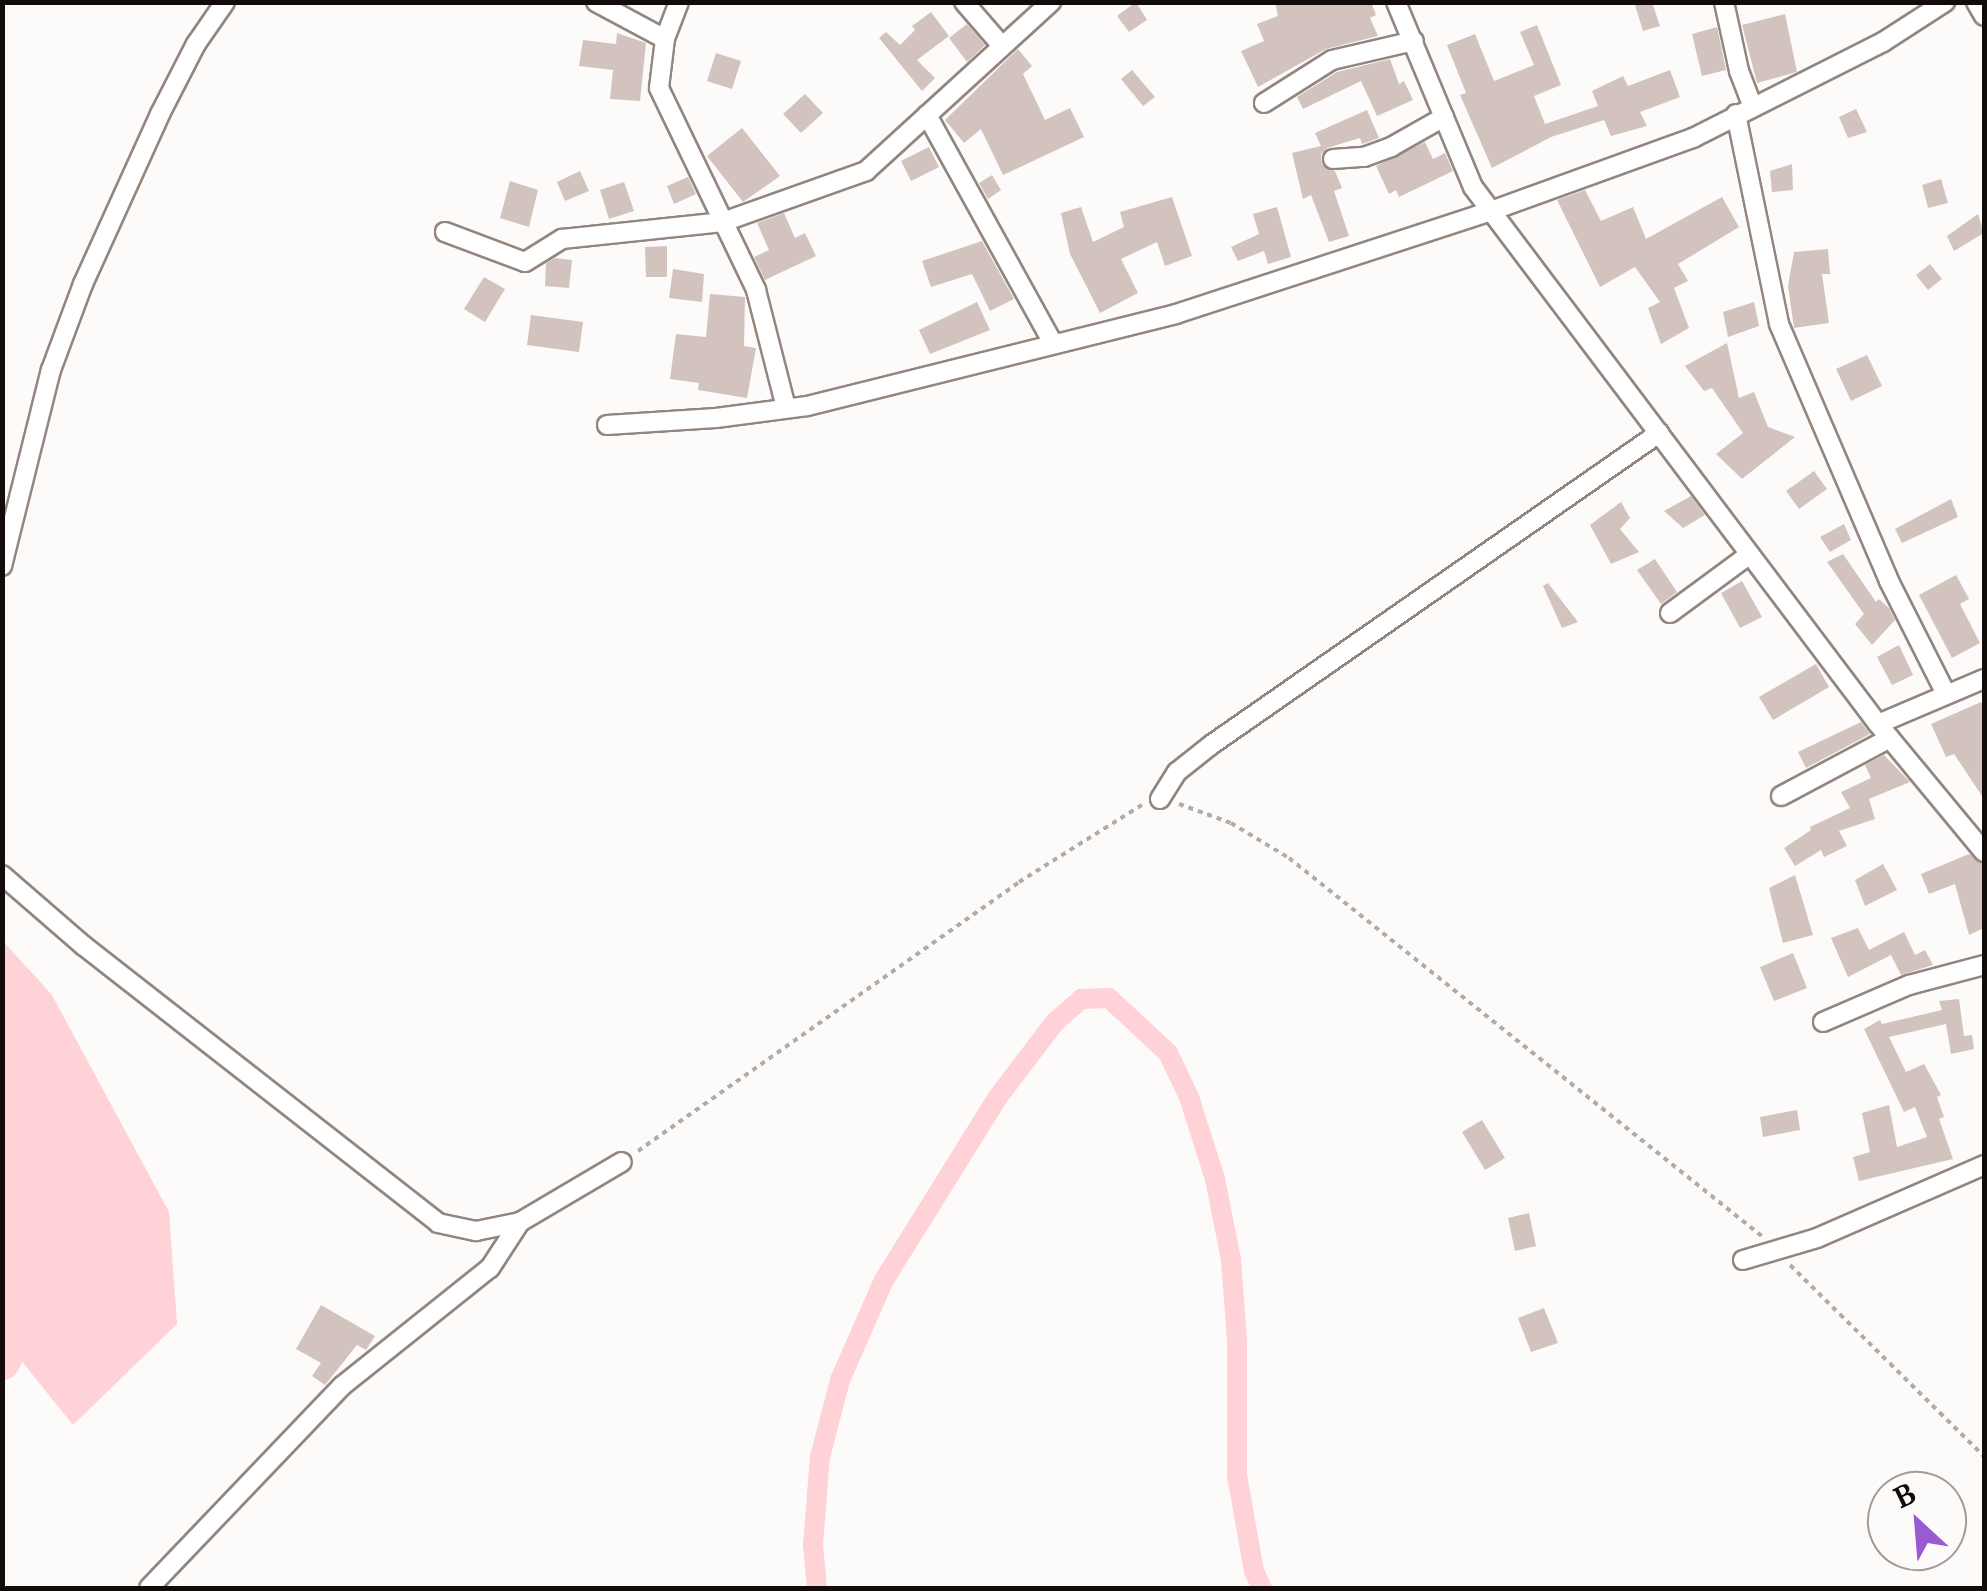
<!DOCTYPE html>
<style>
body{margin:0}
#map{position:relative;width:1987px;height:1591px;overflow:hidden;background:#fdfbf9;font-family:Merriweather,serif}
div>[style]{position:absolute}
[style*='--x']{left:calc(var(--x)*1px);top:calc(var(--y)*1px);width:calc(var(--w)*1px);rotate:calc(var(--a)*1deg)}
.water>*{inset:0;background:#fed2d6}
.canal>*{height:20px;margin:-10px;padding:0 10px;transform-origin:10px;border-radius:10px;background:#fed2d6}
.river>*{height:35px;margin:-17.5px;padding:0 17.5px;transform-origin:17.5px;border-radius:17.5px;background:#fed2d6}
.building>*{inset:0;background:#d2c3bf}
.path>*{height:4px;margin-top:-2px;transform-origin:0;background:repeating-linear-gradient(90deg,#afacaa 0 5px,transparent 0 10px)}
.roads{filter:drop-shadow(2px 0 #92867f) drop-shadow(-2px 0 #92867f) drop-shadow(0 2px #92867f) drop-shadow(0 -2px #92867f)}
.minor>*{height:18px;margin:-9px;padding:0 9px;transform-origin:9px;border-radius:9px;background:#fff}
span{translate:-50% -50%;white-space:nowrap;text-align:center;line-height:1.15;-webkit-text-stroke:8px #fdfbf9;paint-order:stroke}
.frame{position:absolute;inset:0;border:5px solid #110c0a;pointer-events:none}
.north{position:absolute;left:1867px;top:1471px;width:100px;height:100px;box-sizing:border-box;background:#fdfbf9;border:2px solid #9f9b99;border-radius:50%;rotate:334deg;font-size:28px;font-weight:700;line-height:40px;text-align:center;color:#110c0a}
.north::after{content:'';display:block;margin:auto;width:35px;height:45px;background:#985bd2;clip-path:polygon(50% 0,100% 100%,50% 72%,0 100%)}
</style>
<div id="map">
<div class="water">
<div style="clip-path:polygon(3px 941px,52px 995px,169px 1212px,177px 1324px,73px 1425px,3px 1338px)"></div>
</div>
<div class="canal">
<div style="--x:817;--y:1588;--w:43;--a:-95.3"></div>
<div style="--x:813;--y:1545;--w:88;--a:-85.5"></div>
<div style="--x:820;--y:1457;--w:80;--a:-75.4"></div>
<div style="--x:840;--y:1380;--w:109;--a:-66.3"></div>
<div style="--x:884;--y:1280;--w:216;--a:-58.1"></div>
<div style="--x:998;--y:1097;--w:94;--a:-52.8"></div>
<div style="--x:1055;--y:1022;--w:35;--a:-41"></div>
<div style="--x:1081;--y:999;--w:28;--a:-2"></div>
<div style="--x:1109;--y:998;--w:81;--a:43"></div>
<div style="--x:1168;--y:1053;--w:49;--a:64.5"></div>
<div style="--x:1189;--y:1097;--w:86;--a:72.4"></div>
<div style="--x:1215;--y:1179;--w:83;--a:78.8"></div>
<div style="--x:1231;--y:1260;--w:79;--a:85.7"></div>
<div style="--x:1237;--y:1339;--w:136;--a:90"></div>
<div style="--x:1237;--y:1475;--w:97;--a:80"></div>
<div style="--x:1254;--y:1571;--w:19;--a:65"></div>
</div>
<div class="river">
<div style="--x:2;--y:1362;--w:63;--a:-62.6"></div>
</div>
<div class="building">
<div style="clip-path:polygon(1136px 2px,1147px 20px,1129px 32px,1117px 16px)"></div>
<div style="clip-path:polygon(1275px 2px,1371px 2px,1376px 15px,1370px 18px,1378px 36px,1326px 49px,1258px 87px,1241px 51px,1264px 41px,1257px 24px,1278px 16px)"></div>
<div style="clip-path:polygon(1634px 2px,1652px 2px,1660px 26px,1643px 31px)"></div>
<div style="clip-path:polygon(931px 12px,949px 36px,917px 60px,935px 78px,922px 91px,879px 38px,886px 32px,900px 45px,915px 30px,912px 26px)"></div>
<div style="clip-path:polygon(1785px 14px,1797px 72px,1757px 83px,1742px 25px)"></div>
<div style="clip-path:polygon(967px 24px,985px 45px,967px 62px,949px 38px)"></div>
<div style="clip-path:polygon(1537px 25px,1561px 85px,1534px 96px,1545px 124px,1598px 106px,1592px 91px,1623px 76px,1628px 86px,1670px 70px,1680px 97px,1640px 112px,1647px 126px,1611px 136px,1604px 120px,1551px 137px,1492px 168px,1460px 95px,1466px 93px,1447px 45px,1475px 34px,1494px 81px,1534px 65px,1520px 32px)"></div>
<div style="clip-path:polygon(1717px 27px,1726px 70px,1702px 76px,1692px 34px)"></div>
<div style="clip-path:polygon(617px 33px,646px 43px,640px 101px,610px 99px,613px 70px,579px 66px,583px 40px,616px 44px)"></div>
<div style="clip-path:polygon(1018px 49px,1032px 66px,1023px 74px,1045px 120px,1070px 108px,1084px 137px,1003px 175px,981px 129px,964px 143px,945px 120px)"></div>
<div style="clip-path:polygon(716px 53px,741px 61px,732px 89px,707px 81px)"></div>
<div style="clip-path:polygon(1390px 59px,1399px 84px,1404px 81px,1413px 100px,1377px 116px,1361px 81px,1303px 109px,1297px 97px,1337px 72px)"></div>
<div style="clip-path:polygon(1132px 70px,1155px 97px,1143px 106px,1121px 79px)"></div>
<div style="clip-path:polygon(805px 94px,823px 113px,801px 133px,783px 114px)"></div>
<div style="clip-path:polygon(1856px 109px,1867px 132px,1848px 138px,1839px 117px)"></div>
<div style="clip-path:polygon(1367px 110px,1379px 138px,1362px 144px,1360px 138px,1327px 148px,1321px 154px,1322px 165px,1335px 171px,1342px 188px,1334px 191px,1349px 236px,1329px 242px,1311px 195px,1303px 199px,1292px 153px,1321px 146px,1315px 133px)"></div>
<div style="clip-path:polygon(742px 128px,780px 176px,743px 202px,707px 156px)"></div>
<div style="clip-path:polygon(1425px 142px,1433px 159px,1445px 153px,1453px 171px,1399px 197px,1396px 190px,1389px 194px,1376px 166px)"></div>
<div style="clip-path:polygon(929px 147px,939px 167px,911px 181px,901px 161px)"></div>
<div style="clip-path:polygon(1792px 164px,1793px 190px,1772px 192px,1770px 171px)"></div>
<div style="clip-path:polygon(580px 171px,589px 191px,565px 201px,557px 182px)"></div>
<div style="clip-path:polygon(992px 175px,1001px 190px,988px 199px,979px 183px)"></div>
<div style="clip-path:polygon(688px 177px,696px 194px,674px 204px,667px 186px)"></div>
<div style="clip-path:polygon(1941px 179px,1948px 203px,1928px 208px,1922px 185px)"></div>
<div style="clip-path:polygon(510px 181px,538px 190px,529px 227px,500px 218px)"></div>
<div style="clip-path:polygon(624px 182px,634px 211px,609px 219px,600px 190px)"></div>
<div style="clip-path:polygon(1585px 190px,1601px 221px,1633px 207px,1646px 239px,1722px 197px,1739px 227px,1678px 264px,1688px 281px,1674px 288px,1689px 328px,1661px 344px,1648px 308px,1660px 302px,1635px 267px,1600px 287px,1557px 200px)"></div>
<div style="clip-path:polygon(1172px 197px,1192px 256px,1165px 266px,1157px 242px,1121px 259px,1138px 293px,1100px 313px,1070px 254px,1061px 213px,1081px 207px,1093px 242px,1124px 227px,1120px 212px)"></div>
<div style="clip-path:polygon(1277px 207px,1291px 257px,1268px 264px,1264px 251px,1238px 261px,1231px 247px,1259px 234px,1253px 214px)"></div>
<div style="clip-path:polygon(784px 213px,795px 238px,805px 233px,816px 256px,765px 280px,754px 257px,769px 250px,757px 223px)"></div>
<div style="clip-path:polygon(1978px 214px,1984px 233px,1954px 251px,1947px 236px)"></div>
<div style="clip-path:polygon(982px 241px,1014px 299px,990px 311px,972px 274px,931px 287px,922px 261px)"></div>
<div style="clip-path:polygon(667px 246px,667px 277px,646px 277px,645px 247px)"></div>
<div style="clip-path:polygon(1828px 249px,1830px 274px,1822px 274px,1829px 323px,1794px 328px,1788px 286px,1794px 252px)"></div>
<div style="clip-path:polygon(555px 258px,572px 260px,569px 288px,545px 286px,546px 263px)"></div>
<div style="clip-path:polygon(1930px 264px,1942px 279px,1928px 290px,1916px 275px)"></div>
<div style="clip-path:polygon(673px 269px,704px 274px,702px 302px,669px 298px)"></div>
<div style="clip-path:polygon(484px 277px,505px 289px,485px 322px,464px 309px)"></div>
<div style="clip-path:polygon(710px 294px,745px 297px,744px 346px,756px 348px,747px 398px,698px 390px,699px 383px,670px 379px,676px 334px,706px 337px)"></div>
<div style="clip-path:polygon(977px 302px,990px 330px,930px 354px,919px 330px)"></div>
<div style="clip-path:polygon(1754px 302px,1759px 326px,1728px 337px,1723px 312px)"></div>
<div style="clip-path:polygon(531px 315px,583px 322px,579px 352px,527px 345px)"></div>
<div style="clip-path:polygon(1727px 343px,1739px 398px,1754px 392px,1768px 427px,1795px 437px,1742px 479px,1716px 454px,1743px 433px,1712px 388px,1704px 391px,1685px 366px)"></div>
<div style="clip-path:polygon(1867px 355px,1882px 386px,1851px 401px,1836px 369px)"></div>
<div style="clip-path:polygon(1814px 471px,1827px 489px,1799px 509px,1786px 491px)"></div>
<div style="clip-path:polygon(1691px 496px,1705px 515px,1683px 528px,1664px 511px)"></div>
<div style="clip-path:polygon(1951px 499px,1958px 517px,1902px 543px,1895px 529px)"></div>
<div style="clip-path:polygon(1621px 502px,1630px 518px,1620px 529px,1639px 552px,1611px 564px,1590px 525px)"></div>
<div style="clip-path:polygon(1844px 524px,1851px 540px,1830px 552px,1820px 537px)"></div>
<div style="clip-path:polygon(1843px 554px,1876px 602px,1879px 599px,1889px 608px,1895px 620px,1872px 645px,1855px 624px,1864px 614px,1827px 562px)"></div>
<div style="clip-path:polygon(1655px 559px,1677px 592px,1661px 604px,1637px 570px)"></div>
<div style="clip-path:polygon(1956px 575px,1969px 599px,1960px 604px,1980px 643px,1952px 658px,1919px 595px)"></div>
<div style="clip-path:polygon(1742px 581px,1762px 617px,1740px 628px,1721px 593px)"></div>
<div style="clip-path:polygon(1548px 583px,1578px 622px,1562px 628px,1543px 586px)"></div>
<div style="clip-path:polygon(1899px 645px,1913px 675px,1892px 685px,1877px 657px)"></div>
<div style="clip-path:polygon(1816px 664px,1829px 687px,1773px 720px,1759px 697px)"></div>
<div style="clip-path:polygon(1981px 702px,1984px 710px,1984px 799px,1954px 754px,1946px 757px,1931px 724px)"></div>
<div style="clip-path:polygon(1861px 722px,1870px 734px,1806px 768px,1798px 752px)"></div>
<div style="clip-path:polygon(1884px 755px,1910px 782px,1869px 799px,1875px 819px,1839px 831px,1847px 846px,1824px 857px,1821px 850px,1795px 866px,1784px 848px,1811px 830px,1810px 827px,1850px 808px,1841px 792px,1871px 778px,1865px 765px)"></div>
<div style="clip-path:polygon(1969px 854px,1984px 864px,1984px 928px,1969px 935px,1955px 884px,1929px 894px,1921px 874px)"></div>
<div style="clip-path:polygon(1883px 864px,1897px 890px,1865px 906px,1855px 880px)"></div>
<div style="clip-path:polygon(1795px 875px,1813px 935px,1783px 943px,1769px 888px)"></div>
<div style="clip-path:polygon(1858px 928px,1869px 950px,1904px 932px,1915px 955px,1925px 950px,1933px 965px,1901px 975px,1891px 955px,1848px 977px,1831px 938px)"></div>
<div style="clip-path:polygon(1793px 953px,1807px 988px,1774px 1001px,1760px 967px)"></div>
<div style="clip-path:polygon(1959px 999px,1964px 1036px,1972px 1035px,1974px 1049px,1951px 1054px,1946px 1024px,1889px 1037px,1906px 1072px,1924px 1064px,1941px 1095px,1937px 1097px,1944px 1117px,1939px 1119px,1953px 1159px,1859px 1181px,1853px 1157px,1870px 1152px,1862px 1113px,1889px 1105px,1897px 1147px,1927px 1137px,1915px 1107px,1904px 1112px,1864px 1029px,1880px 1020px,1882px 1024px,1942px 1010px,1939px 1001px)"></div>
<div style="clip-path:polygon(1797px 1110px,1800px 1130px,1763px 1137px,1760px 1117px)"></div>
<div style="clip-path:polygon(1482px 1120px,1505px 1158px,1485px 1170px,1462px 1132px)"></div>
<div style="clip-path:polygon(1529px 1213px,1536px 1246px,1515px 1251px,1508px 1218px)"></div>
<div style="clip-path:polygon(321px 1305px,375px 1336px,366px 1350px,357px 1345px,325px 1385px,312px 1376px,321px 1363px,296px 1349px)"></div>
<div style="clip-path:polygon(1544px 1308px,1558px 1343px,1531px 1352px,1518px 1318px)"></div>
</div>
<div class="path">
<div style="--x:1179;--y:804;--w:55;--a:20.1"></div>
<div style="--x:1231;--y:823;--w:68;--a:31.1"></div>
<div style="--x:1289;--y:858;--w:607;--a:38.65"></div>
<div style="--x:638;--y:1151;--w:466;--a:-35.2"></div>
<div style="--x:1019;--y:882;--w:149;--a:-32.1"></div>
<div style="--x:1790;--y:1265;--w:272;--a:44.6"></div>
</div>
<div class="roads">
<div class="minor">
<div style="--x:596;--y:2;--w:78;--a:28.2"></div>
<div style="--x:679;--y:2;--w:40;--a:111"></div>
<div style="--x:665;--y:39;--w:49;--a:97"></div>
<div style="--x:659;--y:88;--w:224;--a:64.3"></div>
<div style="--x:756;--y:290;--w:122;--a:75.7"></div>
<div style="--x:964;--y:2;--w:58;--a:49.2"></div>
<div style="--x:1396;--y:2;--w:200;--a:67.4"></div>
<div style="--x:1473;--y:187;--w:673;--a:52.98"></div>
<div style="--x:1878;--y:724;--w:166;--a:50.4"></div>
<div style="--x:1724;--y:2;--w:71;--a:77.7"></div>
<div style="--x:1739;--y:71;--w:36;--a:69"></div>
<div style="--x:1976;--y:2;--w:16;--a:60"></div>
<div style="--x:1264;--y:103;--w:80;--a:-32.3"></div>
<div style="--x:1332;--y:60;--w:84;--a:-13"></div>
<div style="--x:1736;--y:114;--w:214;--a:78.4"></div>
<div style="--x:1779;--y:324;--w:280;--a:66.8"></div>
<div style="--x:1889;--y:581;--w:127;--a:63.2"></div>
<div style="--x:927;--y:115;--w:260;--a:61.1"></div>
<div style="--x:1333;--y:159;--w:31;--a:-4"></div>
<div style="--x:1364;--y:157;--w:29;--a:-20"></div>
<div style="--x:1391;--y:147;--w:61;--a:-29.5"></div>
<div style="--x:445;--y:232;--w:85;--a:20.6"></div>
<div style="--x:525;--y:262;--w:44;--a:-31.9"></div>
<div style="--x:562;--y:239;--w:162;--a:-6"></div>
<div style="--x:723;--y:222;--w:152;--a:-19.6"></div>
<div style="--x:866;--y:171;--w:251;--a:-42.4"></div>
<div style="--x:607;--y:425;--w:109;--a:-3.7"></div>
<div style="--x:716;--y:418;--w:92;--a:-7.5"></div>
<div style="--x:807;--y:406;--w:380;--a:-14"></div>
<div style="--x:1176;--y:314;--w:331;--a:-18.1"></div>
<div style="--x:1491;--y:211;--w:215;--a:-19.9"></div>
<div style="--x:1693;--y:138;--w:213;--a:-26.8"></div>
<div style="--x:1883;--y:42;--w:74;--a:-32.8"></div>
<div style="--x:2;--y:566;--w:202;--a:-76"></div>
<div style="--x:51;--y:370;--w:92;--a:-69.6"></div>
<div style="--x:83;--y:284;--w:187;--a:-65.6"></div>
<div style="--x:160;--y:114;--w:79;--a:-62.8"></div>
<div style="--x:196;--y:44;--w:51;--a:-55.4"></div>
<div style="--x:1670;--y:613;--w:99;--a:-36.4"></div>
<div style="--x:1878;--y:724;--w:115;--a:-23"></div>
<div style="--x:1781;--y:796;--w:123;--a:-28"></div>
<div style="--x:1160;--y:799;--w:32;--a:-58"></div>
<div style="--x:1177;--y:772;--w:43;--a:-38.5"></div>
<div style="--x:1211;--y:745;--w:546;--a:-34.85"></div>
<div style="--x:2;--y:875;--w:108;--a:40.9"></div>
<div style="--x:84;--y:946;--w:449;--a:38"></div>
<div style="--x:438;--y:1223;--w:39;--a:12"></div>
<div style="--x:476;--y:1231;--w:45;--a:-11.6"></div>
<div style="--x:520;--y:1222;--w:118;--a:-30.5"></div>
<div style="--x:1823;--y:1022;--w:94;--a:-23.3"></div>
<div style="--x:1909;--y:985;--w:78;--a:-14.9"></div>
<div style="--x:1743;--y:1260;--w:77;--a:-16.6"></div>
<div style="--x:1817;--y:1238;--w:182;--a:-23.6"></div>
<div style="--x:149;--y:1588;--w:279;--a:-46.3"></div>
<div style="--x:342;--y:1386;--w:189;--a:-38.6"></div>
<div style="--x:490;--y:1268;--w:55;--a:-56.9"></div>
</div>
</div>
<div class="frame"></div>
<div class="north">B</div>
</div>
